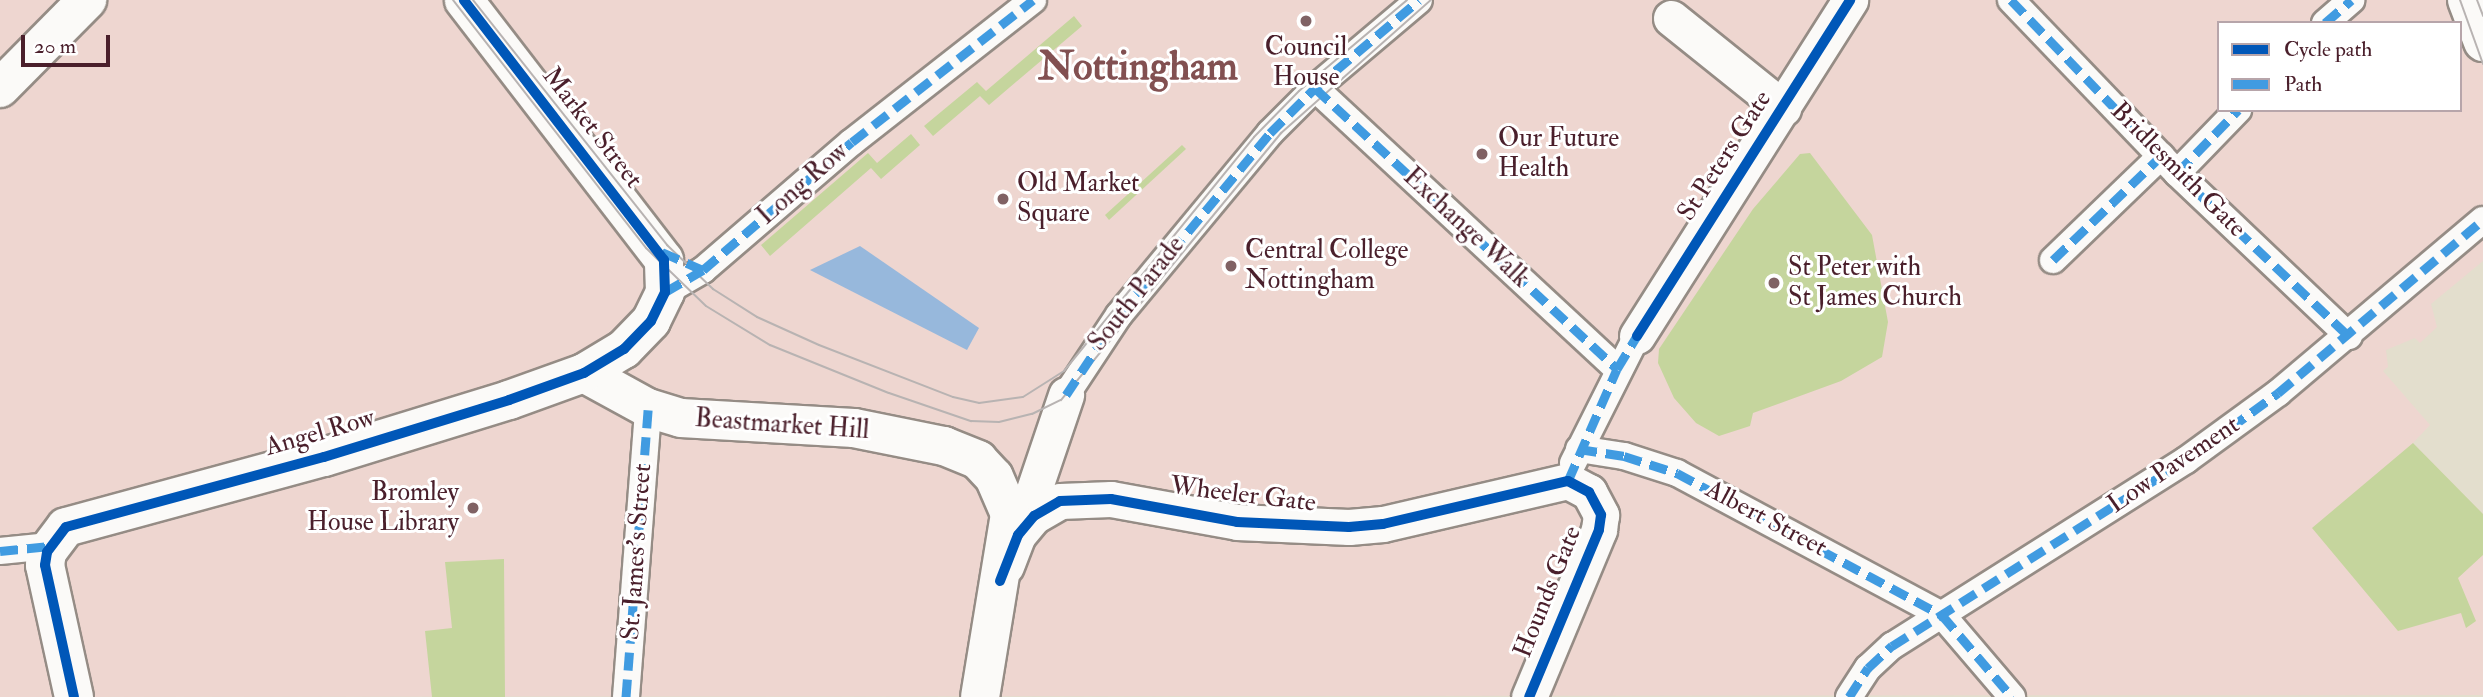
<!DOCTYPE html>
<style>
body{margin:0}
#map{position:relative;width:2483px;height:697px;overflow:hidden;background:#e3decd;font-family:"IM FELL Double Pica",serif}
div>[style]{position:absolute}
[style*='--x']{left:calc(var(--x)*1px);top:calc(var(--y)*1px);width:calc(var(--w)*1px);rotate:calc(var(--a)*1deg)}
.built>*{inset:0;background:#eed6d0}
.green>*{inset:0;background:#c5d59d}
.water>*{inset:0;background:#97b8dc}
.roads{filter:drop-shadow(2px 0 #958c85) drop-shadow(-2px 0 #958c85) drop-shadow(0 2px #958c85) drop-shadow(0 -2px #958c85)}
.pedestrian>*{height:26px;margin:-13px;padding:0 13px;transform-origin:13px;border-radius:13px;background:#fbfaf8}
.minor>*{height:35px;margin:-17.5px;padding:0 17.5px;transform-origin:17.5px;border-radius:17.5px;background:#fbfaf8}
.tertiary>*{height:38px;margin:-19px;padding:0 19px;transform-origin:19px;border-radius:19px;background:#fbfaf8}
.primary>*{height:38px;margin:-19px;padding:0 19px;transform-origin:19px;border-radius:19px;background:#fbfaf8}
.tram>*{height:2px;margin:-1px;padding:0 1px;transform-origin:1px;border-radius:1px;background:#b8b3b2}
.quiet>*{height:9px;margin-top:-4.5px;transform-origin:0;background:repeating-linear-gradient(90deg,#409be1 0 18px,transparent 0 27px)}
.cycleway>*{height:10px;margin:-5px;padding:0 5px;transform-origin:5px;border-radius:5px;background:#0057b8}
.dots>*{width:19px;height:19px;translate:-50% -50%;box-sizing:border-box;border:4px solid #fff;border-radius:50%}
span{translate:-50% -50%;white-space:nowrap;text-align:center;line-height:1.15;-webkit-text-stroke:6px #fff;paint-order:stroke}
.poi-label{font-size:26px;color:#4a1f2b}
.left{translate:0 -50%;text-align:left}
.right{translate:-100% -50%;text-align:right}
.street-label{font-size:26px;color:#4a1f2b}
.town-label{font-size:40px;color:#825051;font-weight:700}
.legend{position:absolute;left:2217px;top:21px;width:245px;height:91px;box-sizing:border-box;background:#fff;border:2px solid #b7a5aa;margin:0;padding:9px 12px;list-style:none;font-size:21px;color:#4a1f2b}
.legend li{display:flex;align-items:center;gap:14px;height:35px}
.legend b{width:35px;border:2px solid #b7a5aa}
.scale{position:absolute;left:21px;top:35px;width:89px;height:32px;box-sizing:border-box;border:4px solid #4a1f2b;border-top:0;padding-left:9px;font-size:21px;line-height:24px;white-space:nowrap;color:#4a1f2b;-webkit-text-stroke:5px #fff;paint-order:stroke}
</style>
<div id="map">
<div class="built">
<div style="clip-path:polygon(evenodd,0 0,2483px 0,2483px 261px,2431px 304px,2437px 327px,2420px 343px,2415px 338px,2386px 350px,2388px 367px,2383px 371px,2430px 425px,2413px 443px,2483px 514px,2483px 695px,0 697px,0 0,2219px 23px,2460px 23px,2460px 110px,2219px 110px,2219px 23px)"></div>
</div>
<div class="green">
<div style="clip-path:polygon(1074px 16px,1082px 26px,989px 105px,980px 96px,933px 136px,924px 126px,977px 82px,986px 91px)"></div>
<div style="clip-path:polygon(911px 134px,920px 145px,881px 179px,871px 168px,770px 256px,761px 245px,868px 153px,877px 163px)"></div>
<div style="clip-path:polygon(1182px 145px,1186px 149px,1109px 220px,1105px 215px)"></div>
<div style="clip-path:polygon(1810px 153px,1872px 235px,1888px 322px,1882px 357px,1841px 381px,1753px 413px,1750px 426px,1719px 436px,1696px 423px,1674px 398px,1658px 363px,1659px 349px,1753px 209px,1800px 154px)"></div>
<div style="clip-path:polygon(2413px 443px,2483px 514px,2483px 555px,2458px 578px,2476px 621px,2466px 628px,2461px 613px,2398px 631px,2312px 528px)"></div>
<div style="clip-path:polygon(504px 559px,505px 697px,432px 697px,425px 631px,452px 628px,445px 562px)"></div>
</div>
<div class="water">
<div style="clip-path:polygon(860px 246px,979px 328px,967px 350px,810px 270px)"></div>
</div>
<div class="roads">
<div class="pedestrian">
<div style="--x:2011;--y:0;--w:240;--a:46.2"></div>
<div style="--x:2177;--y:173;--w:237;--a:43.5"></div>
<div style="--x:2325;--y:23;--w:35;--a:-41"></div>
<div style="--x:1315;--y:88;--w:413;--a:42.9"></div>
<div style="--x:2177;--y:173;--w:88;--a:-45.9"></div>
<div style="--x:2053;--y:260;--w:150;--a:-43.9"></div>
<div style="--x:665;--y:292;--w:44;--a:-30.1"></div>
<div style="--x:703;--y:270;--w:196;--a:-40.7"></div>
<div style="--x:852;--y:142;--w:230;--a:-38.1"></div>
<div style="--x:1066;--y:395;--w:96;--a:-56.5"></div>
<div style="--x:1119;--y:315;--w:236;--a:-50.3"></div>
<div style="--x:1270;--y:133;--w:64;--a:-45"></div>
<div style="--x:1315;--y:88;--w:136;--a:-40.2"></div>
<div style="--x:1579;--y:449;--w:46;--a:8.8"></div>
<div style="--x:1624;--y:456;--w:56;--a:17.8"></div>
<div style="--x:1677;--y:473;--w:301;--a:28.2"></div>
<div style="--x:1942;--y:615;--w:108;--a:49.5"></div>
<div style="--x:1573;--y:463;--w:142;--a:-63.3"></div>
<div style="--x:0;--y:551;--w:50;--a:-5.7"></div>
<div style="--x:626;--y:697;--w:290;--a:-85.6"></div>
<div style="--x:1849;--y:697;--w:35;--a:-57"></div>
<div style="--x:1868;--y:668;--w:33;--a:-43"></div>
<div style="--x:1892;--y:646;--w:348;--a:-32.3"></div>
<div style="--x:2186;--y:460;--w:114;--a:-36.1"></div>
<div style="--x:2278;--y:393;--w:268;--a:-40.2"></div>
</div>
<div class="minor">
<div style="--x:1671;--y:18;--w:144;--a:38.8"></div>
<div style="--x:1637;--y:336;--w:398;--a:-57.6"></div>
<div style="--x:1020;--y:531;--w:144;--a:-71.3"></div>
<div style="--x:1006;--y:566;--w:33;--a:-69"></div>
<div style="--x:1018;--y:535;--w:25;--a:-50"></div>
<div style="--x:1034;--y:516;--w:30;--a:-30"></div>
<div style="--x:1060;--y:501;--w:51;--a:-2.2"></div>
<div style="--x:1111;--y:499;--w:128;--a:10.3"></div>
<div style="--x:1237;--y:522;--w:112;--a:2.6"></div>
<div style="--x:1349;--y:527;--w:34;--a:-5"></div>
<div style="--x:1383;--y:524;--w:190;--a:-13.1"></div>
<div style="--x:1568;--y:481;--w:24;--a:28"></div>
<div style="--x:1589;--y:492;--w:26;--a:62"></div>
<div style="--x:1601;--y:515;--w:15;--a:98"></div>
<div style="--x:1599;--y:530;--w:181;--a:112.7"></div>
</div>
<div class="tertiary">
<div style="--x:2467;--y:0;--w:45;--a:69.1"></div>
<div style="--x:584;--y:373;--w:73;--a:28.7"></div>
<div style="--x:648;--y:408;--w:34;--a:17"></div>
<div style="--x:681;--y:418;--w:173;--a:3.3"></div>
<div style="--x:854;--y:428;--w:92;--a:11.3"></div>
<div style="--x:944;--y:446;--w:37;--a:22"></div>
<div style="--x:978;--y:460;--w:23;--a:47"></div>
<div style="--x:994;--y:477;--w:40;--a:66.6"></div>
<div style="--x:1010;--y:514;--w:185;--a:99.3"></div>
<div style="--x:74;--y:697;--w:135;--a:-102.4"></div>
<div style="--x:45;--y:565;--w:13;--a:-81"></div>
<div style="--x:47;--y:552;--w:31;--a:-53"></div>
<div style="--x:66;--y:527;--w:267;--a:-15.2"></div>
<div style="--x:324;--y:457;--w:194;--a:-17.1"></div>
<div style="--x:509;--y:400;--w:80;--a:-19.8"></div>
<div style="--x:584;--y:373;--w:47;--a:-31"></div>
<div style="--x:624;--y:349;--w:39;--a:-46"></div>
<div style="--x:651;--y:321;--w:32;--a:-64"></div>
<div style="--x:665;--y:292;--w:32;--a:-92"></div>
<div style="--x:664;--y:260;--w:328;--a:-127.6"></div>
</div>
<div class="primary">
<div style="--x:0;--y:88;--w:124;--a:-45.3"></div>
</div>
</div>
<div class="tram">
<div style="--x:453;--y:0;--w:314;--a:52.1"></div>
<div style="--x:646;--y:248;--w:83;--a:44"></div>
<div style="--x:706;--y:306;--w:75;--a:31.4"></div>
<div style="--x:770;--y:345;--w:128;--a:22"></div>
<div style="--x:889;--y:393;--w:87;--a:18.9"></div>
<div style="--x:971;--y:421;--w:28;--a:2"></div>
<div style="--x:999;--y:422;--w:34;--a:-14"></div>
<div style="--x:1032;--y:414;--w:32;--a:-26"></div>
<div style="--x:1061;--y:400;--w:346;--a:-50.5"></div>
<div style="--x:1281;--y:133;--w:200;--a:-41.6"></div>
<div style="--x:473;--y:0;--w:313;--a:51.6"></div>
<div style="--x:667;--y:245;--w:64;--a:43.7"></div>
<div style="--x:713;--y:289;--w:52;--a:32.5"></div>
<div style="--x:757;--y:317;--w:68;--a:24.3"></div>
<div style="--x:819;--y:345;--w:144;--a:21.2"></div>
<div style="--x:953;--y:397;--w:27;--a:13"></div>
<div style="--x:979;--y:403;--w:44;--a:-7.8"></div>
<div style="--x:1023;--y:397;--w:49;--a:-32.4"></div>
<div style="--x:1064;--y:371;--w:301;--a:-50.9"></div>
<div style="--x:1254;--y:137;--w:64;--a:-45.6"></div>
<div style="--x:1299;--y:91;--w:141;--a:-40.1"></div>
<div style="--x:2460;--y:0;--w:68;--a:70.2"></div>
<div style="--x:2477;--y:0;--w:17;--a:69"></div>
</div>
<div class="quiet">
<div style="--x:2011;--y:0;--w:240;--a:46.2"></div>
<div style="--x:2177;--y:173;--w:237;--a:43.5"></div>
<div style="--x:2325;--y:23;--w:35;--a:-41"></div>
<div style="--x:1315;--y:88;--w:413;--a:42.9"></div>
<div style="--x:2177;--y:173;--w:88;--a:-45.9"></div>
<div style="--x:662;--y:252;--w:45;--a:23.7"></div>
<div style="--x:2053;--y:260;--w:150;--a:-43.9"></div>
<div style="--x:665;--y:292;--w:44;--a:-30.1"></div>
<div style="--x:703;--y:270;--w:196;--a:-40.7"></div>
<div style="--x:852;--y:142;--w:230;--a:-38.1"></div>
<div style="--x:1066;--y:395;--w:96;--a:-56.5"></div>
<div style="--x:1119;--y:315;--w:236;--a:-50.3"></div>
<div style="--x:1270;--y:133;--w:64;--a:-45"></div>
<div style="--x:1315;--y:88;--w:136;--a:-40.2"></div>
<div style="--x:1579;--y:449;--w:46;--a:8.8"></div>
<div style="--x:1624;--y:456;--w:56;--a:17.8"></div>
<div style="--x:1677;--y:473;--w:301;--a:28.2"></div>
<div style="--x:1942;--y:615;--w:108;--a:49.5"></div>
<div style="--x:1568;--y:481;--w:122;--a:-66.4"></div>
<div style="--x:1617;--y:369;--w:39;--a:-59"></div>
<div style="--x:0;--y:551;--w:50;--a:-5.7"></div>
<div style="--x:626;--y:697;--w:290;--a:-85.6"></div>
<div style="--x:1849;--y:697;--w:35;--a:-57"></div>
<div style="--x:1868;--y:668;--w:33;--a:-43"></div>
<div style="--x:1892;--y:646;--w:348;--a:-32.3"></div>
<div style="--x:2186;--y:460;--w:114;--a:-36.1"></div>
<div style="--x:2278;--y:393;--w:268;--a:-40.2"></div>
</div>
<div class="cycleway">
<div style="--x:1637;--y:336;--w:398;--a:-57.6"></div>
<div style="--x:1000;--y:581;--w:49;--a:-68.6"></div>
<div style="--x:1018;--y:535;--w:25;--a:-50"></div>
<div style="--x:1034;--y:516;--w:30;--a:-30"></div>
<div style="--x:1060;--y:501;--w:51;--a:-2.2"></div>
<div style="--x:1111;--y:499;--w:128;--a:10.3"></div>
<div style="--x:1237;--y:522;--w:112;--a:2.6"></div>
<div style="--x:1349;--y:527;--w:34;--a:-5"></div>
<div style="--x:1383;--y:524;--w:190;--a:-13.1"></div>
<div style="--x:1568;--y:481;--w:24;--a:28"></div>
<div style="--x:1589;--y:492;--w:26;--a:62"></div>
<div style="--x:1601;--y:515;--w:15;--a:98"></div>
<div style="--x:1599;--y:530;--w:181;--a:112.7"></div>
<div style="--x:74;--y:697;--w:135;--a:-102.4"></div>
<div style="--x:45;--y:565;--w:13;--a:-81"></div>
<div style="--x:47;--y:552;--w:31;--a:-53"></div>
<div style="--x:66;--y:527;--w:267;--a:-15.2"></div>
<div style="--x:324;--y:457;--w:194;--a:-17.1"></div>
<div style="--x:509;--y:400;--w:80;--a:-19.8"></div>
<div style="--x:584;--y:373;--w:47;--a:-31"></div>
<div style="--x:624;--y:349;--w:39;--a:-46"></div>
<div style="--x:651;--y:321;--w:32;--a:-64"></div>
<div style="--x:665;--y:292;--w:32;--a:-92"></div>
<div style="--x:664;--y:260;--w:328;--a:-127.6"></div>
</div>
<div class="dots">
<div style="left:1306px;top:21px;background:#806264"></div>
<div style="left:1482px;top:154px;background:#806264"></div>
<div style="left:1003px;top:199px;background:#806264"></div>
<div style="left:1231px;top:266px;background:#806264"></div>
<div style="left:1774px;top:283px;background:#806264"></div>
<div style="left:473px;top:508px;background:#806264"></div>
</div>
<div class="poi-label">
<span style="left:1306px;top:63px">Council<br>House</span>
<span class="left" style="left:1498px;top:154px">Our Future<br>Health</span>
<span class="left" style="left:1017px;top:199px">Old Market<br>Square</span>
<span class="left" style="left:1245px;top:266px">Central College<br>Nottingham</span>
<span class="left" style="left:1788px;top:283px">St Peter with<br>St James Church</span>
<span class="right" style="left:459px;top:508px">Bromley<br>House Library</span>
</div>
<div class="street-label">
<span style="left:592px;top:128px;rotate:52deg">Market Street</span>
<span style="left:1725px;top:156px;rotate:-57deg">St Peters Gate</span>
<span style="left:2178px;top:170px;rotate:45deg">Bridlesmith Gate</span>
<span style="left:803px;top:184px;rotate:-41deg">Long Row</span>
<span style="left:1466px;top:228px;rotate:43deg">Exchange Walk</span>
<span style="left:1137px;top:294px;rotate:-52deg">South Parade</span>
<span style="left:782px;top:425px;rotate:4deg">Beastmarket Hill</span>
<span style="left:320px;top:433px;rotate:-16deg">Angel Row</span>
<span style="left:2174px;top:465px;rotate:-34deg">Low Pavement</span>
<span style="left:1243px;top:495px;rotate:7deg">Wheeler Gate</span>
<span style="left:1766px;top:519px;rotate:28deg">Albert Street</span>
<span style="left:637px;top:552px;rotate:-86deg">St. James's Street</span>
<span style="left:1548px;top:592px;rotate:-68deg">Hounds Gate</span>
</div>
<div class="town-label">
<span style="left:1138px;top:67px">Nottingham</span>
</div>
<ul class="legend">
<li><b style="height:9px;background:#0057b8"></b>Cycle path</li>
<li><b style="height:9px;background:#409be1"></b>Path</li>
</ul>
<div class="scale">20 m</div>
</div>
